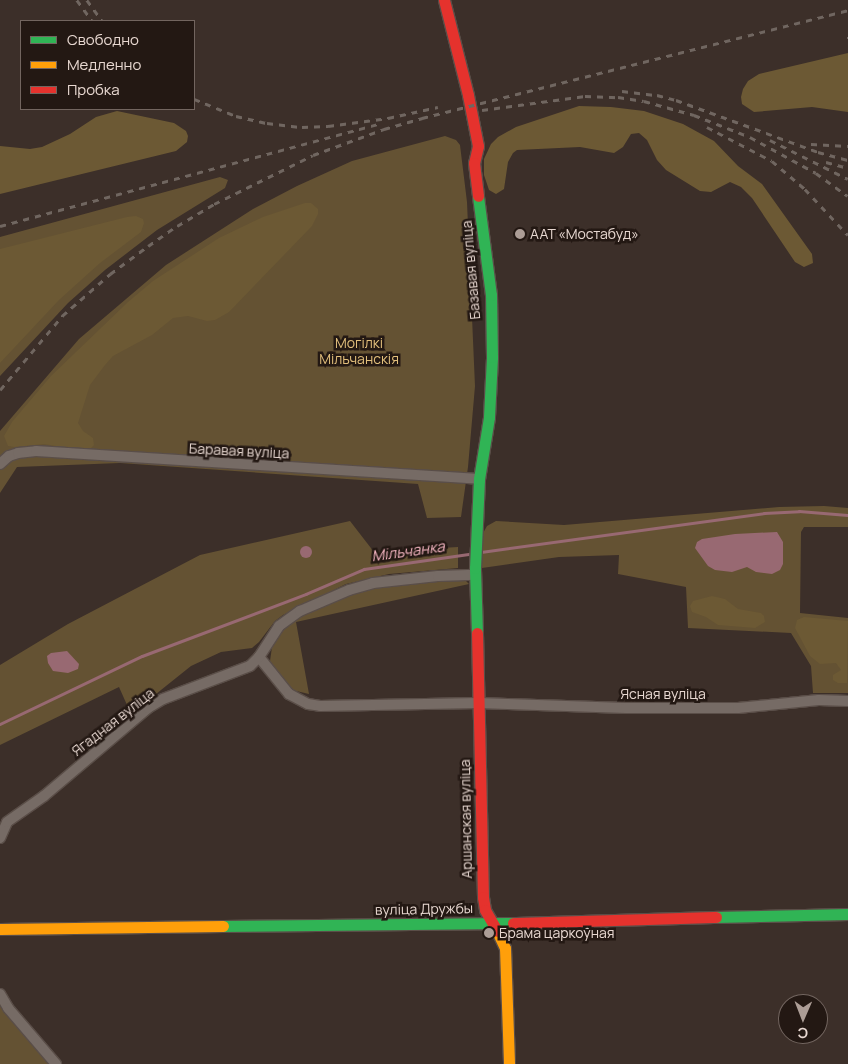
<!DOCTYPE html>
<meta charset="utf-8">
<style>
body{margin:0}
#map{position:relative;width:848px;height:1064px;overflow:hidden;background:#3c2f29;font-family:Manrope,sans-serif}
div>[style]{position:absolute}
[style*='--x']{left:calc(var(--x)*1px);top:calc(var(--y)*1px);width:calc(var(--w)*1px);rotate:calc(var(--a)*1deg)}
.green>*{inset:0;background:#645233}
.forest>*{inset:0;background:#6c5934}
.water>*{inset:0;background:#986972}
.round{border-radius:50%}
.stream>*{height:2.5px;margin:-1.25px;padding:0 1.25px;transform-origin:1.25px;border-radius:1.25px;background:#986972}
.roads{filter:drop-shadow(1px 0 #5a4e48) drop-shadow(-1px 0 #5a4e48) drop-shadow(0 1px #5a4e48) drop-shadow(0 -1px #5a4e48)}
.street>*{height:10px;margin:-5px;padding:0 5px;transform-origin:5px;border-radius:5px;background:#766b65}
.fast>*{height:11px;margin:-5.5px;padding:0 5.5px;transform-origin:5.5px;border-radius:5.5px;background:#30b455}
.slow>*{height:11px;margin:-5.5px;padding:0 5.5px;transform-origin:5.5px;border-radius:5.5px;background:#ff9f0a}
.jam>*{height:11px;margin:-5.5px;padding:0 5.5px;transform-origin:5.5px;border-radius:5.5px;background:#e5322d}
.rail>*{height:2.5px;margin-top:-1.25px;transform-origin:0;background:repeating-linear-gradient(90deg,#706660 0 6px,transparent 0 12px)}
.dots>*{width:14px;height:14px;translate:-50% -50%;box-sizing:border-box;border:2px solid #231813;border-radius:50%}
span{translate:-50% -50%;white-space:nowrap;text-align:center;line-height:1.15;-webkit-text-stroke:5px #231813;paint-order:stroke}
.poi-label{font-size:14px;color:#e8d8d1}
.left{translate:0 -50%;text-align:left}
.street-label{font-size:14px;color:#e8d8d1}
.park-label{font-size:14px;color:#e2bf7c}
.water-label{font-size:15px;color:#f7b7c3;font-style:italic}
.legend{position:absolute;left:20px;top:20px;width:175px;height:90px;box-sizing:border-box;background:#231813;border:1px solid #72655f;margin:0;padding:6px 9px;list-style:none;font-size:15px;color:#e8d8d1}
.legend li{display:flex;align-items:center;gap:10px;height:25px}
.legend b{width:25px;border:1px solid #72655f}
.north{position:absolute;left:778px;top:994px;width:50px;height:50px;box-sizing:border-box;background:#231813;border:1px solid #72655f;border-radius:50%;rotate:181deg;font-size:14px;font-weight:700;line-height:20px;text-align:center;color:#e8d8d1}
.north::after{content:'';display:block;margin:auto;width:18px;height:22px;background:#ac9d96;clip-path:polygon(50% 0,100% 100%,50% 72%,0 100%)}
</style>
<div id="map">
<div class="green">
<div style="clip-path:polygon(445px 136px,456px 140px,460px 145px,467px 202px,475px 386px,468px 467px,461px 517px,427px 518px,418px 484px,120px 463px,17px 467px,0 493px,0 431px,79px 339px,166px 265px,253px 209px,297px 186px,352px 161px)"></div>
<div style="clip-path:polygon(220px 177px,228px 180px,225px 188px,157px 230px,105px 270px,68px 303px,0 376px,0 237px)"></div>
<div style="clip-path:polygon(824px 506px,848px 508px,848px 527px,804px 527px,801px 532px,800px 613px,848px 618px,848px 693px,813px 693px,811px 666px,791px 633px,688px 628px,686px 587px,618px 574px,619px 555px,559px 557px,482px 568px,482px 535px,487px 526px,496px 521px,564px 525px,779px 507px)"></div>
<div style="clip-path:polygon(350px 521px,374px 552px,458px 547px,458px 568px,389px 574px,346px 584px,283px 615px,275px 621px,259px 642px,252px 648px,221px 652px,191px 666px,131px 714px,119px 687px,0 745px,0 665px,68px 624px,200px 555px)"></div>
<div style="clip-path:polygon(465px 580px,469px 584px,296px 622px,309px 694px,292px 690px,273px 668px,270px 661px,272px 647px,280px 631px,296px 618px,334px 601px,371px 589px,406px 583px)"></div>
<div style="clip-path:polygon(0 1006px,32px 1043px,48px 1064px,0 1064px)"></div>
</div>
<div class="forest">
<div style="clip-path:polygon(848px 53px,848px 112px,812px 107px,754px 112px,742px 104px,741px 97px,743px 89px,748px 81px,759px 74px)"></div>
<div style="clip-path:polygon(579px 106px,611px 107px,644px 111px,683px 124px,714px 141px,738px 166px,762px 184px,812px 254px,813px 263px,804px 267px,795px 262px,752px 198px,741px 187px,730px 182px,711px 192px,700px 191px,666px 170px,657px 160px,647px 140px,639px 133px,631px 134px,623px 147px,614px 153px,580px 147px,517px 150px,513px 153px,508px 162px,504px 189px,496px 194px,489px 190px,484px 175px,484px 159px,491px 144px,498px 137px,516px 127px)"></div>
<div style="clip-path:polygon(117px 111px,174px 123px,186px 131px,188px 136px,187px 142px,176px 151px,0 194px,0 146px,30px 149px,42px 147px,70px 134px,96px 117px)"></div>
<div style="clip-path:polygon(305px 203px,311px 203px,318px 209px,318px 214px,312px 226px,229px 312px,215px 320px,207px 321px,188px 316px,173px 318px,152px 335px,113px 356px,105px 365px,90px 385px,78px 423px,83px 431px,93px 438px,94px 445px,91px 448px,79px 450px,44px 444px,15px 447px,8px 446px,4px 436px,12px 422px,51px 376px,128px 302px,153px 281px,219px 238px,263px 217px)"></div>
<div style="clip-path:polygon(136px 216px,143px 219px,144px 223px,141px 232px,100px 263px,59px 300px,0 363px,0 249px,127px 217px)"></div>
<div style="clip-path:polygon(712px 596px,725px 599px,738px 609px,761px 613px,764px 616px,765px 622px,755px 628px,718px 625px,706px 617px,692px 612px,690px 606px,693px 601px)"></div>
<div style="clip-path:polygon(804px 617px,848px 621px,847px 683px,838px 683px,833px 680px,833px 675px,841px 670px,836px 663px,820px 664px,810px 656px,795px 628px,797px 620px)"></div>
</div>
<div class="water">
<div style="clip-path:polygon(777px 532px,783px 542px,783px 564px,780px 570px,772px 574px,756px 572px,747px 567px,732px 572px,715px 570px,708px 566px,695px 548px,697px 542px,702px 539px,735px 534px)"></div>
<div class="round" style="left:300px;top:546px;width:12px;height:12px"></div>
<div style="clip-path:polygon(67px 651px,79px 664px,78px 669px,68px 673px,53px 671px,48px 663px,47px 656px,51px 653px)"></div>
</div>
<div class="stream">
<div style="--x:481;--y:552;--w:286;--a:-7.8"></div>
<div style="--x:764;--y:513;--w:35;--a:-3"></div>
<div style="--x:799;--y:511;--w:49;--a:4.7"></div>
<div style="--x:0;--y:724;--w:157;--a:-25.6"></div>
<div style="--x:142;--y:656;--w:175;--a:-20.7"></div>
<div style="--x:306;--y:594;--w:63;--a:-23.3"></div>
<div style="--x:364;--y:569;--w:107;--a:-8.1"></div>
</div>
<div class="roads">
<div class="street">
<div style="--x:0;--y:464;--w:12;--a:-42"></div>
<div style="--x:9;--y:456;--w:9;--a:-18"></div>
<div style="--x:18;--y:453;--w:18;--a:-6"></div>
<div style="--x:36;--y:451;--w:444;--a:3.6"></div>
<div style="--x:259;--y:657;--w:48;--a:51"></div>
<div style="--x:289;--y:694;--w:21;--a:28"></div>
<div style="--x:308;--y:704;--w:12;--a:9"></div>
<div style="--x:320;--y:706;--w:158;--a:-1.1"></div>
<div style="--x:478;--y:703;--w:148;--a:1.9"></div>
<div style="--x:626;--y:708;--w:112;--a:0"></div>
<div style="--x:738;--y:708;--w:81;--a:-5.6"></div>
<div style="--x:819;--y:700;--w:29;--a:2"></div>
<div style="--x:0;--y:838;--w:17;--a:-66"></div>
<div style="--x:7;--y:822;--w:45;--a:-35.1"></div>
<div style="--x:44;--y:796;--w:136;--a:-40.2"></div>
<div style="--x:148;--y:708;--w:17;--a:-31"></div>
<div style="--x:163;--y:699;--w:93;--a:-20.8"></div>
<div style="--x:250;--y:666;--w:13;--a:-45"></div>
<div style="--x:259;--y:657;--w:37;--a:-57"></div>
<div style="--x:279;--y:626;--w:26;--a:-36"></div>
<div style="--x:300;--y:611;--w:53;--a:-23.2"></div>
<div style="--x:349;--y:590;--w:25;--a:-16"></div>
<div style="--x:373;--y:583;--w:65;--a:-6.1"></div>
<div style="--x:438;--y:576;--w:37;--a:-2"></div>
<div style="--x:0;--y:994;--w:16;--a:60"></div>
<div style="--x:8;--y:1008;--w:74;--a:49.4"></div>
</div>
<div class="fast">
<div style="--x:477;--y:633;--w:65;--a:-91.8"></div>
<div style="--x:475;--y:568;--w:89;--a:-87.4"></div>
<div style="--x:479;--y:479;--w:63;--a:-80.8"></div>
<div style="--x:489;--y:417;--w:60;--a:-87.1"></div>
<div style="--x:492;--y:357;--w:62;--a:-90.9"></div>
<div style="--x:491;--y:295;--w:100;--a:-97.5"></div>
<div style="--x:716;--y:917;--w:132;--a:-1.3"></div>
<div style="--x:223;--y:926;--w:290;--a:-0.6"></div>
</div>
<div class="slow">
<div style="--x:0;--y:929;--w:223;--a:-0.8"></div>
<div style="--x:497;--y:931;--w:19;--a:65"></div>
<div style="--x:505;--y:948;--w:116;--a:88"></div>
</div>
<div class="jam">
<div style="--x:444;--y:0;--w:98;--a:75.8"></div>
<div style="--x:468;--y:95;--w:52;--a:78.9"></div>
<div style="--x:478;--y:146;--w:17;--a:103"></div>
<div style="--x:474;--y:163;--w:33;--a:83"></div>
<div style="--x:477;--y:633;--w:264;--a:88.7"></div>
<div style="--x:483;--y:897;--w:13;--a:81"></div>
<div style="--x:485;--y:910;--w:24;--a:60"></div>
<div style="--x:513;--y:923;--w:203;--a:-1.7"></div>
</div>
</div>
<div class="rail">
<div style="--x:77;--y:0;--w:26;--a:54"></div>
<div style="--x:87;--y:0;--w:26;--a:54"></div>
<div style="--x:847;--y:38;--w:1;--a:0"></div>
<div style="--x:622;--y:91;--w:35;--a:7"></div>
<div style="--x:657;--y:95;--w:20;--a:15"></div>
<div style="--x:676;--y:100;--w:151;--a:20.1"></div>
<div style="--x:818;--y:152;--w:31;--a:15"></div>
<div style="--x:194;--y:99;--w:45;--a:22"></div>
<div style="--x:236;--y:116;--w:32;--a:13"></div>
<div style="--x:267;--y:123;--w:35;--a:7"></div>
<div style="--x:302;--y:127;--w:26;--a:-2"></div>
<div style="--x:328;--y:126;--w:61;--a:-7.6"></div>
<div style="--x:388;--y:118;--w:51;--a:-12.4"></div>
<div style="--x:482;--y:110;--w:104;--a:-7.7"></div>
<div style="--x:585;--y:96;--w:33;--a:2"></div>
<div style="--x:618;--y:97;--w:26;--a:9"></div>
<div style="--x:644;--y:101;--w:52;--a:15.6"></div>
<div style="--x:694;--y:115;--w:60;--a:21.4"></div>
<div style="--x:750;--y:137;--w:75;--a:28.6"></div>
<div style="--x:816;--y:173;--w:39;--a:36"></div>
<div style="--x:707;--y:127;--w:73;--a:27.6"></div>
<div style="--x:772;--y:161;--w:43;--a:40.3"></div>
<div style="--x:805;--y:189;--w:63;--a:46.9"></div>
<div style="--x:770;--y:140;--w:87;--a:26.6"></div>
<div style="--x:811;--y:144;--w:37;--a:3"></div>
<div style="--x:826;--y:162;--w:23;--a:15"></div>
<div style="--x:0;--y:226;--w:392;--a:-15.1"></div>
<div style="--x:0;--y:390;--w:97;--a:-50"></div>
<div style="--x:62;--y:316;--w:64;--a:-41.2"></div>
<div style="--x:110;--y:274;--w:47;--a:-36.4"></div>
<div style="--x:148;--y:246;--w:35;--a:-35"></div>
<div style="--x:177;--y:226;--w:43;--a:-30.7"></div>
<div style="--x:214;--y:204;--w:110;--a:-26.3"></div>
<div style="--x:313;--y:155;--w:76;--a:-20.1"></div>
<div style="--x:384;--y:129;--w:40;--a:-16"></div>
<div style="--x:422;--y:118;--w:439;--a:-14.2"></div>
</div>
<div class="dots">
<div style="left:520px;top:234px;background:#ac9d96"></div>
<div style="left:489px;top:933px;background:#ac9d96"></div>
</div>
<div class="poi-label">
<span class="left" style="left:530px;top:234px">ААТ «Мостабуд»</span>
<span class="left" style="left:499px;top:933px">Брама царкоўная</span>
</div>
<div class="street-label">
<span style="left:471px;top:270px;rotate:-95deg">Базавая вуліца</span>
<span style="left:239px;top:451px;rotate:3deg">Баравая вуліца</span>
<span style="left:663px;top:694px">Ясная вуліца</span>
<span style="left:113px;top:722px;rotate:-38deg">Ягадная вуліца</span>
<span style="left:466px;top:819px;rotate:-91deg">Аршанская вуліца</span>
<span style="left:424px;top:909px;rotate:-1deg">вуліца Дружбы</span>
</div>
<div class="park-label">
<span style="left:359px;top:351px">Могілкі<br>Мільчанскія</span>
</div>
<div class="water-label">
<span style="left:408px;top:551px;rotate:-8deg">Мільчанка</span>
</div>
<ul class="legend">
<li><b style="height:6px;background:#30b455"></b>Свободно</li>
<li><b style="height:6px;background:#ff9f0a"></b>Медленно</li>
<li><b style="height:6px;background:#e5322d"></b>Пробка</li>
</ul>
<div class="north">С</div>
</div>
